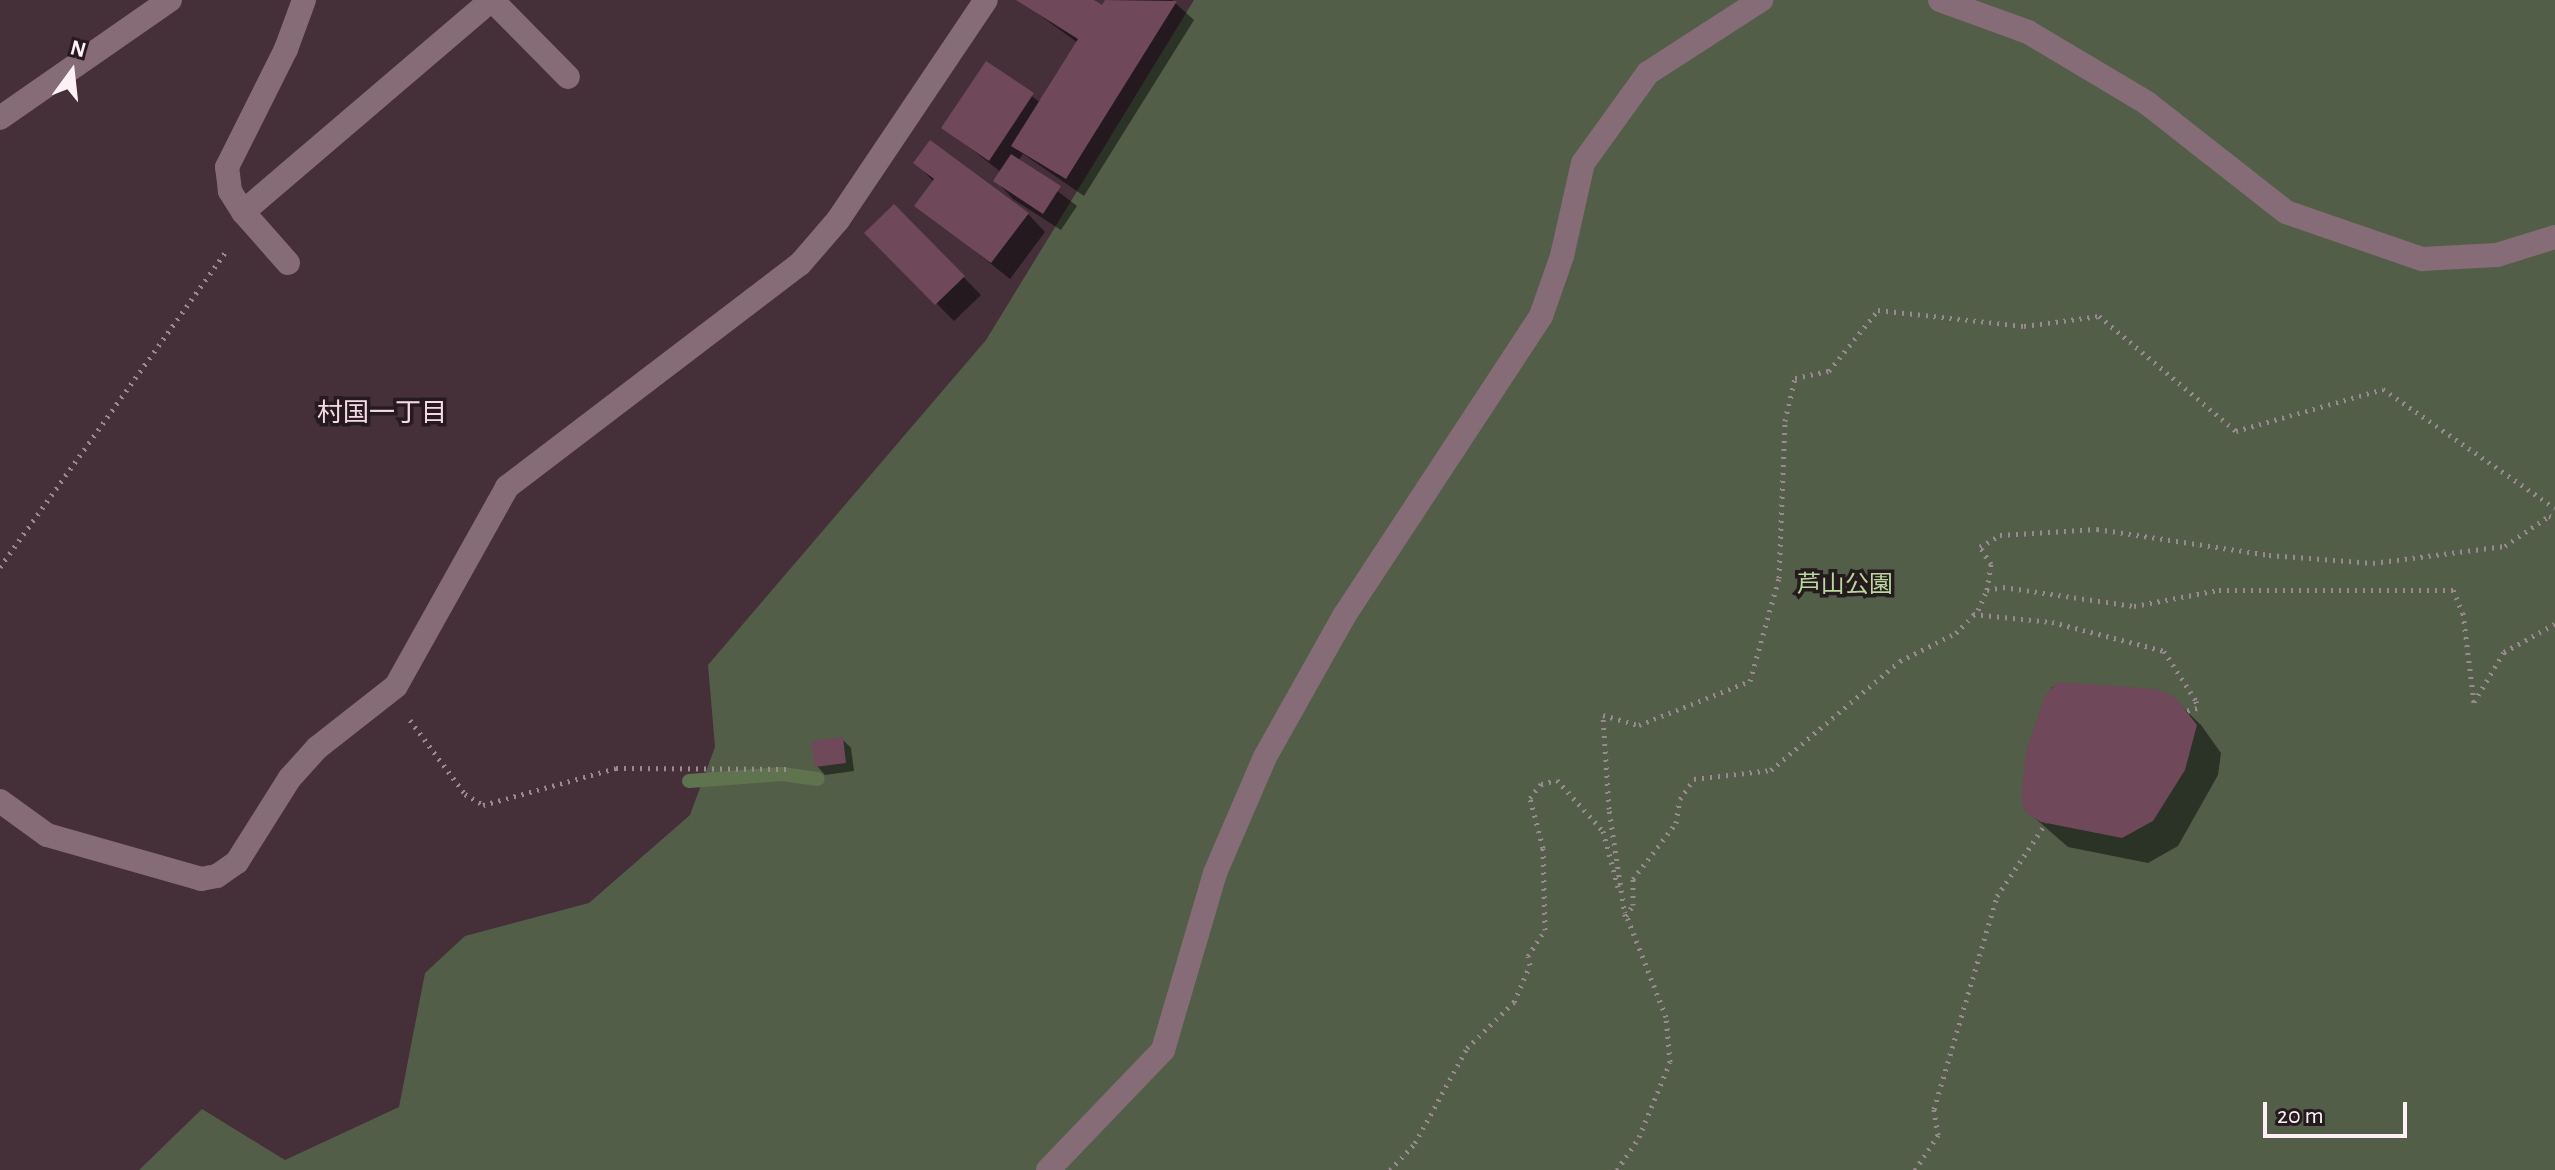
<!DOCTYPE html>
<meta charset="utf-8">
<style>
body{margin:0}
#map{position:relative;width:2555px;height:1170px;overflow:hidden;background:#452f39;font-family:"Alegreya Sans","Noto Sans JP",sans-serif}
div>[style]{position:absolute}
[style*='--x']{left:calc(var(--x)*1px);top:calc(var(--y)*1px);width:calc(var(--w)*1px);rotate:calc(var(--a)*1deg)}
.green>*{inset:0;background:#525e48}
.shadow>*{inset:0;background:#0007}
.stream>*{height:14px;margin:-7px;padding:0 7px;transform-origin:7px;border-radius:7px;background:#60734f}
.building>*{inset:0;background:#6f4859}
.path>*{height:5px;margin-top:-2.5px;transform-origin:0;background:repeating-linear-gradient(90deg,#9a8990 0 2px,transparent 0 8px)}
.street>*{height:24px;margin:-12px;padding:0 12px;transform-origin:12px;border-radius:12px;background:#866c77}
.secondary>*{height:24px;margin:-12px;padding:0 12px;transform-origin:12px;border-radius:12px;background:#866c77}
span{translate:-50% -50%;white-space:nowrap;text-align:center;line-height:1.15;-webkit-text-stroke:7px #251b1f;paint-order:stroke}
.park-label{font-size:24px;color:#b8d89c}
.neighbourhood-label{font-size:26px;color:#f7d9e5}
.north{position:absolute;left:32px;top:32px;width:80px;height:80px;-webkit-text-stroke:6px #251b1f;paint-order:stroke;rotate:15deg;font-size:22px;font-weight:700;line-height:32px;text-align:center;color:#fdf1f6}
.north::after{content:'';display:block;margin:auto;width:28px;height:36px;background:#fdf1f6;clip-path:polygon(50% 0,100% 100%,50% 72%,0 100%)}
.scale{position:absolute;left:2263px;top:1102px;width:144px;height:36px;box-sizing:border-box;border:4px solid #fdf1f6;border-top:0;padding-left:10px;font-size:24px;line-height:28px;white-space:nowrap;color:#fdf1f6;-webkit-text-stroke:6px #251b1f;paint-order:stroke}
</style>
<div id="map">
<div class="green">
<div style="clip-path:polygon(1194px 0,2555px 0,2555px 1170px,139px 1170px,202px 1109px,285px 1160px,399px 1107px,425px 973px,465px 936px,589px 903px,690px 815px,715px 747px,708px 665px,986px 340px)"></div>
</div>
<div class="shadow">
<div style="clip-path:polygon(1019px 0,1090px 0,1102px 8px,1107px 0,1172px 0,1194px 20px,1084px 196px,1023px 154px,1018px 161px,1077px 206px,1061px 230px,1013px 199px,996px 181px,1001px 172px,944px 128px,986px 63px,1041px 103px,1078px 43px)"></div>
<div style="clip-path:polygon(916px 163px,1028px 214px,1045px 232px,1010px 279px,917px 205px,934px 182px)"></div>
<div style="clip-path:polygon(894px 206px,981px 295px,954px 321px,867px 233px)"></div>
<div style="clip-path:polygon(2052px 687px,2156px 691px,2174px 699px,2201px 725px,2221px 753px,2218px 775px,2178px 846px,2148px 863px,2068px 847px,2028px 812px,2028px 752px)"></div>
<div style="clip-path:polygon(842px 739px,851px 748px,854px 771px,825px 775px,817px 766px)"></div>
</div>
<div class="stream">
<div style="--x:689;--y:781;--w:93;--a:-4.3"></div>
<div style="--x:782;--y:774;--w:36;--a:8"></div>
</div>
<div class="building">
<div style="clip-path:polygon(1016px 0,1094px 0,1102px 5px,1105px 0,1177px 1px,1066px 179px,1011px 146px,1078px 39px)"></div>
<div style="clip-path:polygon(986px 61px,1034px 93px,989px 161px,941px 128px)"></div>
<div style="clip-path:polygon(930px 140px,1029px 213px,991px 263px,914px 206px,934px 179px,913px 163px)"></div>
<div style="clip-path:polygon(1011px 154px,1061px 186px,1043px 214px,993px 181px)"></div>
<div style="clip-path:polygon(894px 204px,965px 276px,935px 305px,864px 233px)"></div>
<div style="clip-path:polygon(2058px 682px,2156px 689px,2175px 697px,2197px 725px,2185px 770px,2153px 821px,2122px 838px,2041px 822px,2026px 813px,2021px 799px,2026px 751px,2045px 695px)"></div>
<div style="clip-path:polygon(843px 737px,846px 763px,815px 767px,811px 741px)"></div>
</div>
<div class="path">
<div style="--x:0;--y:567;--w:391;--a:-54.4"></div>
<div style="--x:1987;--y:590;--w:16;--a:-11"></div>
<div style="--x:2003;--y:587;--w:132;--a:8.3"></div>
<div style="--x:2134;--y:606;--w:86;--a:-10.7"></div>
<div style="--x:2219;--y:590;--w:234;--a:0"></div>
<div style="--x:2453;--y:590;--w:25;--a:67"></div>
<div style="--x:2463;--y:613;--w:90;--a:83"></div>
<div style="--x:2474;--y:702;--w:58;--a:-59"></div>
<div style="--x:2504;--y:652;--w:58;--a:-28.8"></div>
<div style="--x:1973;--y:614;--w:79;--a:5.8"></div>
<div style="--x:2052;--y:622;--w:116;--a:14.5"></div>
<div style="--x:2164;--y:651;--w:59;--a:57.4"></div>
<div style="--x:2196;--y:701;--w:7;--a:82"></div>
<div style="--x:2197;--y:708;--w:11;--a:165"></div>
<div style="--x:410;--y:720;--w:92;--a:53.4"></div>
<div style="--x:465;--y:794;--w:21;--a:31"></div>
<div style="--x:483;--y:805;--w:138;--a:-15.5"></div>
<div style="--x:616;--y:768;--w:171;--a:0.3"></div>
<div style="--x:1625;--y:916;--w:108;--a:-98.5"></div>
<div style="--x:1609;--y:809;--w:94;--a:-93.7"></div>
<div style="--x:1603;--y:715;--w:37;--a:16"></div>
<div style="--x:1639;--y:725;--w:119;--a:-21.6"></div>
<div style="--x:1750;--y:681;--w:107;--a:-74.3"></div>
<div style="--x:1779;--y:578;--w:157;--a:-87.8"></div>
<div style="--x:1785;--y:421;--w:44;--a:-76.9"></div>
<div style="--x:1795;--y:378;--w:35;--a:-12"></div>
<div style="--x:1829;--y:371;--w:78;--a:-51.2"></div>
<div style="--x:1878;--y:310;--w:147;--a:6.3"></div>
<div style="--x:2024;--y:326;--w:76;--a:-7.6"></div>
<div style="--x:2099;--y:316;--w:179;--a:40"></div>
<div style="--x:2236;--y:431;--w:153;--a:-15.9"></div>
<div style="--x:2383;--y:389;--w:209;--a:34.7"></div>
<div style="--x:1626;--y:916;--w:13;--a:-58"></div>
<div style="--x:1633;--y:905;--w:26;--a:-90"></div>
<div style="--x:1633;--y:879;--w:71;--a:-52.5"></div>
<div style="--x:1676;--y:823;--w:24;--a:-81"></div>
<div style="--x:1680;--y:799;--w:24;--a:-55"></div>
<div style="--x:1694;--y:779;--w:78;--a:-6.7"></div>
<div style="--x:1771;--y:770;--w:169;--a:-40.2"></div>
<div style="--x:1900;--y:661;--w:63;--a:-26.6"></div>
<div style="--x:1956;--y:633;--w:32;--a:-46"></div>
<div style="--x:1978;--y:610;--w:22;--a:-66"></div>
<div style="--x:1987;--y:590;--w:26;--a:-81"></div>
<div style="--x:1991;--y:564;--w:20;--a:-123"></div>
<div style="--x:1980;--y:547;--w:23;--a:-31"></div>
<div style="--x:2000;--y:535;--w:97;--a:-3.5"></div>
<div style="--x:2097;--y:529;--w:174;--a:8.6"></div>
<div style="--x:2269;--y:555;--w:104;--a:4.4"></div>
<div style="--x:2373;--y:563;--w:133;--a:-7.3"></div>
<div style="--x:2505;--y:546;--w:53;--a:-34.3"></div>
<div style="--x:2549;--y:516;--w:6;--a:18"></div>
<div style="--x:1390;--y:1170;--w:37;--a:-47"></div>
<div style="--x:1415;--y:1143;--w:108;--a:-61.3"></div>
<div style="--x:1467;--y:1048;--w:66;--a:-44.4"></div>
<div style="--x:1514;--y:1002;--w:40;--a:-66.6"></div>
<div style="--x:1530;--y:965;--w:9;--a:-103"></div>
<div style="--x:1528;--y:956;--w:31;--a:-57"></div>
<div style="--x:1545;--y:930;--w:82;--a:-91.4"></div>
<div style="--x:1543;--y:848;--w:52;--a:-104.6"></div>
<div style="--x:1530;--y:798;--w:18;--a:-52"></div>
<div style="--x:1541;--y:784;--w:16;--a:-14"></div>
<div style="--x:1557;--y:780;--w:69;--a:48"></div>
<div style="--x:1603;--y:831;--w:58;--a:75"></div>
<div style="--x:1617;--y:1170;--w:40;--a:-56"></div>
<div style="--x:1639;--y:1137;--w:81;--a:-67.5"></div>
<div style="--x:1670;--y:1062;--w:45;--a:-95.1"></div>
<div style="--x:1666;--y:1017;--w:113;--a:-111.3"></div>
<div style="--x:1915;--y:1170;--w:42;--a:-56.7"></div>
<div style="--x:1938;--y:1135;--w:26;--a:-99"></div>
<div style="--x:1934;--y:1109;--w:222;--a:-73.5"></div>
<div style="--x:1997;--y:896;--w:88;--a:-56.1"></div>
</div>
<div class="street">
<div style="--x:492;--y:0;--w:108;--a:45.4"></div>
<div style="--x:1940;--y:0;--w:94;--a:20"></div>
<div style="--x:2028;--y:32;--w:139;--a:30.8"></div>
<div style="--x:2147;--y:103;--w:177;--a:38.1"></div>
<div style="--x:2286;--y:212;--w:144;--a:19.1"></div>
<div style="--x:2422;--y:259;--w:75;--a:-3.1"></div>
<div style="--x:2497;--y:255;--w:61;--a:-17.2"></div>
<div style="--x:243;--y:212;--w:326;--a:-40.5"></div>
<div style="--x:288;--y:263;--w:68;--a:-131.4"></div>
<div style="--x:243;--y:212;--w:25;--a:-122"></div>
<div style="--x:230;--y:191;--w:24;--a:-97"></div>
<div style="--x:227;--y:167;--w:132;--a:-63.4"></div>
<div style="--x:286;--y:49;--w:52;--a:-69.8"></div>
<div style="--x:0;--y:801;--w:58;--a:35.9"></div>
<div style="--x:47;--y:835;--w:160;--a:15.9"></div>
<div style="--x:201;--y:879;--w:16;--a:-11"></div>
<div style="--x:217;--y:876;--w:24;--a:-35"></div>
<div style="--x:237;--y:862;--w:99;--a:-57.8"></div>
<div style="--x:290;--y:778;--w:40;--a:-48"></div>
<div style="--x:317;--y:748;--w:100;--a:-38.1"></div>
<div style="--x:396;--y:686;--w:228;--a:-60.8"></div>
<div style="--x:507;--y:487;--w:368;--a:-37.3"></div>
<div style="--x:800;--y:264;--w:58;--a:-49.2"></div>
<div style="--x:838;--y:220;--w:265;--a:-56.1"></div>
<div style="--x:1048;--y:1170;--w:166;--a:-46.2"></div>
<div style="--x:1163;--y:1050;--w:184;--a:-73.6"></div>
<div style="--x:1215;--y:873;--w:126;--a:-66.7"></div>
<div style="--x:1265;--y:757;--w:162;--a:-60.7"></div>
<div style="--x:1344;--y:616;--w:359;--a:-56.7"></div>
<div style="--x:1541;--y:316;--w:64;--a:-70.7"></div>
<div style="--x:1562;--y:256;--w:95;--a:-77.3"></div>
<div style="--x:1583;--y:163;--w:111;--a:-54.2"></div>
<div style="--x:1648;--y:73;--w:135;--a:-32.9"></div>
</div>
<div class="secondary">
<div style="--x:0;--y:118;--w:207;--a:-34.8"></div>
</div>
<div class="park-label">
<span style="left:1845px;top:586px">芦山公園</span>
</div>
<div class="neighbourhood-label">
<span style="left:382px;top:414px">村国一丁目</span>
</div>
<div class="north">N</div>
<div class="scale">20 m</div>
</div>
